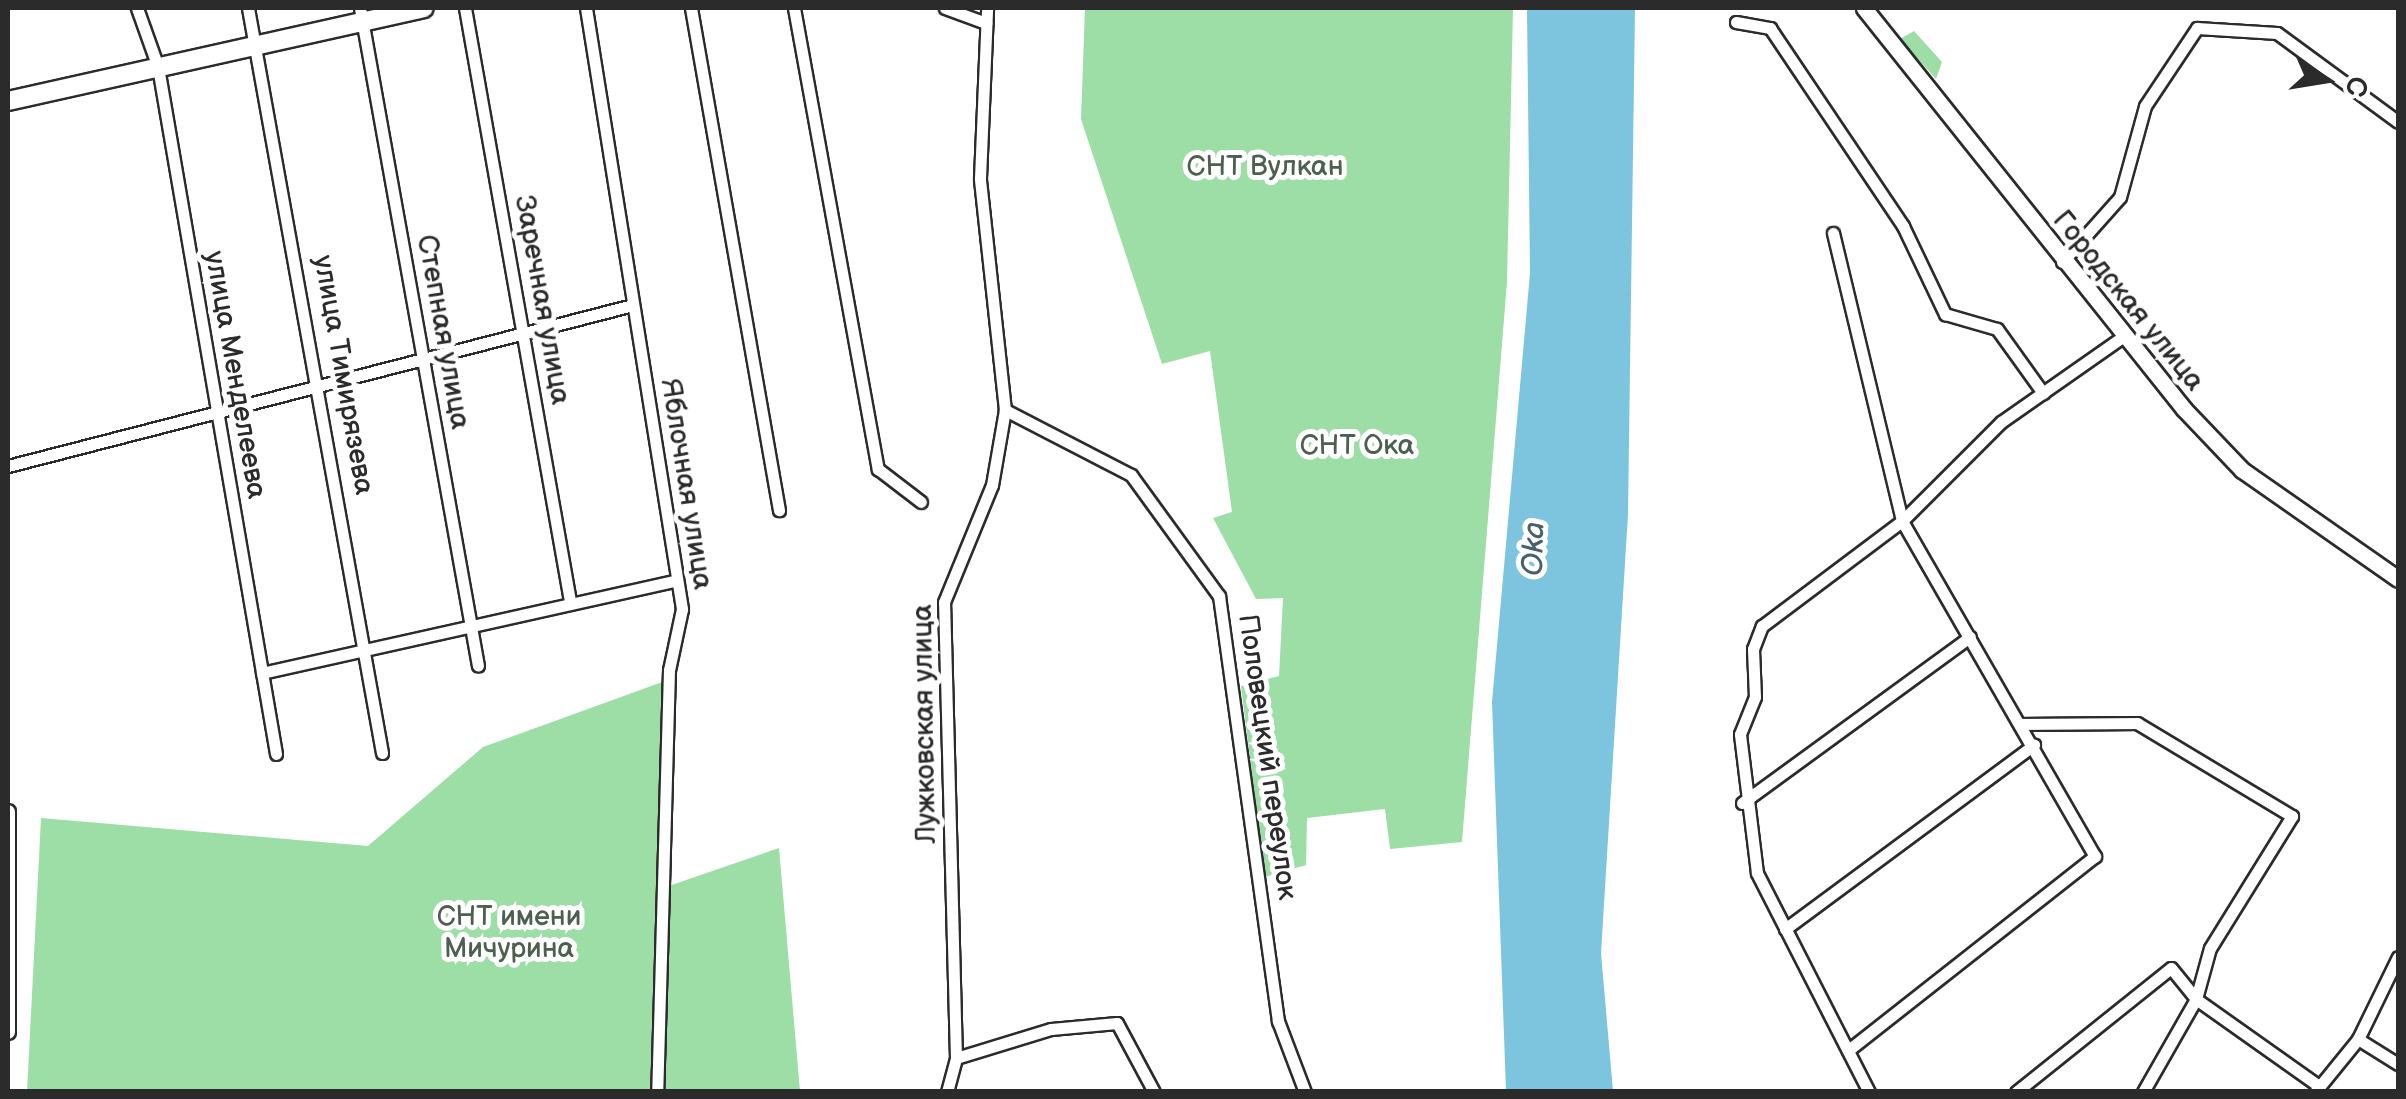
<!DOCTYPE html>
<meta charset="utf-8">
<style>
body{margin:0}
#map{position:relative;width:2406px;height:1099px;overflow:hidden;background:#fff;font-family:"Balsamiq Sans",sans-serif}
div>[style]{position:absolute}
[style*='--x']{left:calc(var(--x)*1px);top:calc(var(--y)*1px);width:calc(var(--w)*1px);rotate:calc(var(--a)*1deg)}
.green>*{inset:0;background:#9ddda6}
.water>*{inset:0;background:#7dc4de}
.roads{filter:drop-shadow(2px 0 #2b2b2b) drop-shadow(-2px 0 #2b2b2b) drop-shadow(0 2px #2b2b2b) drop-shadow(0 -2px #2b2b2b)}
.minor>*{height:11px;margin:-5.5px;padding:0 5.5px;transform-origin:5.5px;border-radius:5.5px;background:#fff}
.tertiary>*{height:14px;margin:-7px;padding:0 7px;transform-origin:7px;border-radius:7px;background:#fff}
.secondary>*{height:15px;margin:-7.5px;padding:0 7.5px;transform-origin:7.5px;border-radius:7.5px;background:#fff}
.trunk>*{height:18px;margin:-9px;padding:0 9px;transform-origin:9px;border-radius:9px;background:#fff}
span{translate:-50% -50%;white-space:nowrap;text-align:center;line-height:1.15;-webkit-text-stroke:10px #fff;paint-order:stroke}
.park-label{font-size:28px;color:#4d6050}
.street-label{font-size:28px;color:#2b2b2b}
.water-label{font-size:30px;color:#48616a;font-style:italic}
.frame{position:absolute;inset:0;border:10px solid #2b2b2b;pointer-events:none}
.north{position:absolute;left:2276px;top:30px;width:100px;height:100px;-webkit-text-stroke:8px #fff;paint-order:stroke;rotate:102deg;font-size:28px;font-weight:700;line-height:40px;text-align:center;color:#2b2b2b}
.north::after{content:'';display:block;margin:auto;width:35px;height:45px;background:#2b2b2b;clip-path:polygon(50% 0,100% 100%,50% 72%,0 100%)}
</style>
<div id="map">
<div class="green">
<div style="clip-path:polygon(1085px 8px,1513px 8px,1507px 282px,1462px 842px,1390px 849px,1385px 809px,1307px 818px,1306px 865px,1265px 877px,1241px 686px,1279px 676px,1283px 598px,1256px 599px,1213px 518px,1232px 512px,1210px 351px,1162px 364px,1081px 119px)"></div>
<div style="clip-path:polygon(1914px 31px,1942px 62px,1936px 79px,1900px 39px)"></div>
<div style="clip-path:polygon(665px 681px,660px 889px,779px 848px,800px 1091px,27px 1092px,41px 818px,368px 846px,483px 747px)"></div>
</div>
<div class="water">
<div style="clip-path:polygon(1527px 8px,1635px 8px,1628px 514px,1601px 953px,1613px 1091px,1506px 1091px,1492px 702px,1530px 273px)"></div>
</div>
<div class="roads">
<div class="minor">
<div style="--x:137;--y:8;--w:63;--a:70.4"></div>
<div style="--x:158;--y:67;--w:697;--a:80.25"></div>
<div style="--x:248;--y:8;--w:757;--a:79.8"></div>
<div style="--x:360;--y:8;--w:668;--a:79.83"></div>
<div style="--x:465;--y:8;--w:602;--a:79.96"></div>
<div style="--x:586;--y:8;--w:609;--a:80.92"></div>
<div style="--x:682;--y:609;--w:62;--a:102"></div>
<div style="--x:669;--y:670;--w:422;--a:91.6"></div>
<div style="--x:691;--y:8;--w:510;--a:80.06"></div>
<div style="--x:794;--y:8;--w:469;--a:79.7"></div>
<div style="--x:878;--y:469;--w:54;--a:37.5"></div>
<div style="--x:945;--y:8;--w:44;--a:20.1"></div>
<div style="--x:1736;--y:22;--w:35;--a:10"></div>
<div style="--x:1770;--y:28;--w:239;--a:56.1"></div>
<div style="--x:1903;--y:226;--w:98;--a:64.5"></div>
<div style="--x:1945;--y:314;--w:54;--a:16.1"></div>
<div style="--x:1997;--y:329;--w:79;--a:54.3"></div>
<div style="--x:1833;--y:233;--w:296;--a:76.5"></div>
<div style="--x:1902;--y:521;--w:387;--a:60.1"></div>
<div style="--x:2095;--y:856;--w:312;--a:141.8"></div>
<div style="--x:2062;--y:262;--w:87;--a:-48.3"></div>
<div style="--x:2120;--y:197;--w:94;--a:-74.6"></div>
<div style="--x:2145;--y:106;--w:94;--a:-56.3"></div>
<div style="--x:2197;--y:28;--w:80;--a:3.6"></div>
<div style="--x:2277;--y:33;--w:150;--a:36.3"></div>
<div style="--x:1005;--y:410;--w:142;--a:27.3"></div>
<div style="--x:1131;--y:475;--w:150;--a:54"></div>
<div style="--x:1219;--y:596;--w:429;--a:82.1"></div>
<div style="--x:1278;--y:1021;--w:76;--a:69.2"></div>
<div style="--x:8;--y:466;--w:641;--a:-14.45"></div>
<div style="--x:262;--y:673;--w:425;--a:-12.6"></div>
<div style="--x:2022;--y:724;--w:115;--a:-0.5"></div>
<div style="--x:2137;--y:723;--w:181;--a:31"></div>
<div style="--x:2292;--y:816;--w:155;--a:121.8"></div>
<div style="--x:2210;--y:948;--w:53;--a:105.4"></div>
<div style="--x:2196;--y:999;--w:107;--a:119.7"></div>
<div style="--x:1742;--y:803;--w:282;--a:-36.1"></div>
<div style="--x:1785;--y:929;--w:310;--a:-36.5"></div>
<div style="--x:2358;--y:1039;--w:47;--a:32"></div>
<div style="--x:956;--y:1058;--w:99;--a:-17"></div>
<div style="--x:1051;--y:1029;--w:66;--a:-5.2"></div>
<div style="--x:1117;--y:1023;--w:78;--a:61.8"></div>
<div style="--x:947;--y:1092;--w:35;--a:-75"></div>
<div style="--x:956;--y:1058;--w:456;--a:-91.5"></div>
<div style="--x:944;--y:602;--w:126;--a:-67.7"></div>
<div style="--x:992;--y:485;--w:76;--a:-80.2"></div>
<div style="--x:1005;--y:410;--w:233;--a:-96.2"></div>
<div style="--x:980;--y:178;--w:170;--a:-87.6"></div>
<div style="--x:1869;--y:1092;--w:246;--a:-117.1"></div>
<div style="--x:1757;--y:873;--w:140;--a:-97"></div>
<div style="--x:1740;--y:734;--w:40;--a:-68"></div>
<div style="--x:1755;--y:697;--w:48;--a:-92.4"></div>
<div style="--x:1753;--y:649;--w:25;--a:-69"></div>
<div style="--x:1762;--y:626;--w:175;--a:-36.9"></div>
<div style="--x:1902;--y:521;--w:140;--a:-45"></div>
<div style="--x:2001;--y:422;--w:150;--a:-35"></div>
<div style="--x:2016;--y:1092;--w:198;--a:-38.7"></div>
<div style="--x:2171;--y:968;--w:40;--a:51"></div>
<div style="--x:2196;--y:999;--w:151;--a:35.3"></div>
<div style="--x:2315;--y:1092;--w:68;--a:-50.9"></div>
<div style="--x:2358;--y:1039;--w:91;--a:-64"></div>
</div>
<div class="tertiary">
<div style="--x:8;--y:812;--w:220;--a:90"></div>
</div>
<div class="secondary">
<div style="--x:1864;--y:8;--w:513;--a:51.41"></div>
<div style="--x:2184;--y:409;--w:84;--a:46.4"></div>
<div style="--x:2242;--y:470;--w:190;--a:34.9"></div>
</div>
<div class="trunk">
<div style="--x:8;--y:101;--w:426;--a:-12.6"></div>
</div>
</div>
<div class="park-label">
<span style="left:1265px;top:167px">СНТ Вулкан</span>
<span style="left:1357px;top:446px">СНТ Ока</span>
<span style="left:509px;top:933px">СНТ имени<br>Мичурина</span>
</div>
<div class="street-label">
<span style="left:542px;top:300px;rotate:80deg">Заречная улица</span>
<span style="left:2128px;top:301px;rotate:51deg">Городская улица</span>
<span style="left:443px;top:332px;rotate:80deg">Степная улица</span>
<span style="left:235px;top:375px;rotate:80deg">улица Менделеева</span>
<span style="left:343px;top:375px;rotate:80deg">улица Тимирязева</span>
<span style="left:686px;top:484px;rotate:81deg">Яблочная улица</span>
<span style="left:925px;top:724px;rotate:-91deg">Лужковская улица</span>
<span style="left:1267px;top:757px;rotate:82deg">Половецкий переулок</span>
</div>
<div class="water-label">
<span style="left:1534px;top:549px;rotate:-88deg">Oka</span>
</div>
<div class="frame"></div>
<div class="north">С</div>
</div>
